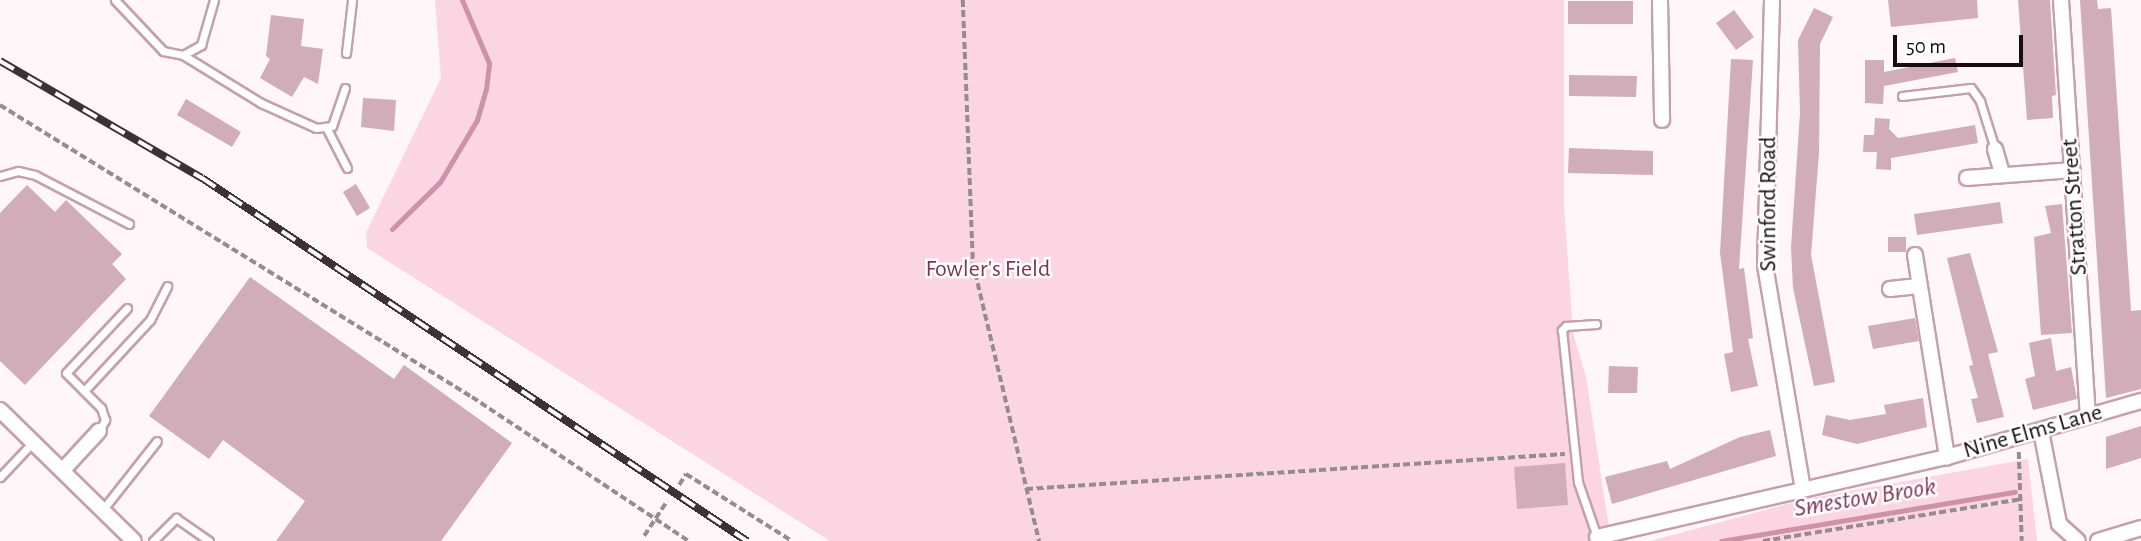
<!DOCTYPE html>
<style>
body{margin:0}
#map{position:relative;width:2141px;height:541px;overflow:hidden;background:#fef6f9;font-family:"Alegreya Sans",sans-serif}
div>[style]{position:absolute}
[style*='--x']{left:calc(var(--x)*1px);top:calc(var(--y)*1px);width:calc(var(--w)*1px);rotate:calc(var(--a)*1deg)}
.green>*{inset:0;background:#fbd5e2}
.stream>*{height:5px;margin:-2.5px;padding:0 2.5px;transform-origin:2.5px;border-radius:2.5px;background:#ce92a8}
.building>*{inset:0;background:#d1acb9}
.path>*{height:3.5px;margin-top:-1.75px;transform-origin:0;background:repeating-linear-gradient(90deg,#968c90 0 7px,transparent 0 10.5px)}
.roads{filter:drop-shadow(2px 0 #c4a0ac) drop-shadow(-2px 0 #c4a0ac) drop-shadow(0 2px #c4a0ac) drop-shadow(0 -2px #c4a0ac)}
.service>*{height:7px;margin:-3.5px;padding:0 3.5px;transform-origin:3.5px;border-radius:3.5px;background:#fff}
.minor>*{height:14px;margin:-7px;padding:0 7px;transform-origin:7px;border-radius:7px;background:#fff}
.rail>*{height:8px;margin-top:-4px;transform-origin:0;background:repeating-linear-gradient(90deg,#fff 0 16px,#3d3136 0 32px);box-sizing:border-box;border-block:2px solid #3d3136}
span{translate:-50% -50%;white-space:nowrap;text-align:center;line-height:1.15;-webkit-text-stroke:5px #fff;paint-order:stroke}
.street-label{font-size:24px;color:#190c11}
.park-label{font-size:24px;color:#7e3554}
.water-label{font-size:26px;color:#803756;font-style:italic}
.scale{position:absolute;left:1893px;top:35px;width:130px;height:32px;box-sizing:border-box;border:4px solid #190c11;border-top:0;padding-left:9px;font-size:21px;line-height:24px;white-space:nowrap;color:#190c11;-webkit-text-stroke:5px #fff;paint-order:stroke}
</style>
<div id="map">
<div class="green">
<div style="clip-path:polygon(435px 0,1564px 0,1564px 205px,1573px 333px,1586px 377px,1611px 541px,830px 541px,367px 248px,366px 233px,441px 78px)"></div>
<div style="clip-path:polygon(2028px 459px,2037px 541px,1650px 541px,1806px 499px)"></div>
</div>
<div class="stream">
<div style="--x:392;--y:229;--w:67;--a:-44.4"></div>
<div style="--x:440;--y:182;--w:72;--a:-59.2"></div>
<div style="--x:477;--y:120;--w:32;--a:-74"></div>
<div style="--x:486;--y:89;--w:26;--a:-83"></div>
<div style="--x:489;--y:63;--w:69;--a:-113.2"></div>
<div style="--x:1721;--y:541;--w:298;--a:-9.5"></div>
</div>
<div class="building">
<div style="clip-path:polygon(1888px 0,1977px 0,1978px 18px,1891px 27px)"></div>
<div style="clip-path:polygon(2018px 0,2050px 0,2056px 95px,2052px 96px,2053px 118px,2027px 120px)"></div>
<div style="clip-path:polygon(2080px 0,2097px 0,2098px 9px,2111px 8px,2131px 311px,2141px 310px,2141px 389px,2106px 398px)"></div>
<div style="clip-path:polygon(1568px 1px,1633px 1px,1633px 24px,1568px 24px)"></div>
<div style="clip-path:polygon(1814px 8px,1833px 17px,1820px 44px,1819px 153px,1811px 255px,1835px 382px,1814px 386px,1793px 288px,1791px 247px,1800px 113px,1798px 40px)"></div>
<div style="clip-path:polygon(1734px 10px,1754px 37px,1736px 50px,1716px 23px)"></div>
<div style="clip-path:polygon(271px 15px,304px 19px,301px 46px,323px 49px,318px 84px,304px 77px,292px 97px,260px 78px,270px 59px,266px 56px)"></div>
<div style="clip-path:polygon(1955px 58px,1958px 72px,1884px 86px,1883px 104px,1865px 103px,1865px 60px,1884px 60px,1884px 72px)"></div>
<div style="clip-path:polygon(1731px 59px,1753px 60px,1739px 269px,1744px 268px,1753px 338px,1748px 339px,1758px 386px,1731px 392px,1724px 354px,1733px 352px,1720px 253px)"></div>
<div style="clip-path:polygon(1569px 75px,1637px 76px,1636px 97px,1569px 96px)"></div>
<div style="clip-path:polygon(363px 98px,396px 100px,394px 131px,361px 127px)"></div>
<div style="clip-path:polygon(186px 99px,241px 132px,232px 147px,177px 115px)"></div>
<div style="clip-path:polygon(1875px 118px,1890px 119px,1889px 129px,1898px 138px,1975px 125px,1978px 143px,1891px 158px,1891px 170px,1876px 169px,1877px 152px,1863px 152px,1864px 135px,1874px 135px)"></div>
<div style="clip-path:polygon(1569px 148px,1653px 151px,1653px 175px,1568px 173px)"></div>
<div style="clip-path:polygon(356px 184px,370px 208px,357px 216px,343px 192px)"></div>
<div style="clip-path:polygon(27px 185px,55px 212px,66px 200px,122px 254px,112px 264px,126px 279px,25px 385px,0 361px,0 213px)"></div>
<div style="clip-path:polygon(2000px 202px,2003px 223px,1917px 235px,1914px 214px)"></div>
<div style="clip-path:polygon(2062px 204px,2072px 333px,2041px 335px,2034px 237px,2051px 233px,2045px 206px)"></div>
<div style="clip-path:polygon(1888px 237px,1906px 237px,1906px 252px,1888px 252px)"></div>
<div style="clip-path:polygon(1970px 253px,1998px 352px,1988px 354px,2004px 417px,1977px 423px,1971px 399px,1978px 398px,1969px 366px,1973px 365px,1947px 258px)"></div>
<div style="clip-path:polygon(250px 277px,394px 379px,404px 365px,512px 443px,441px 541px,276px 541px,305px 501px,223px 440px,209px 459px,149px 416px)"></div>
<div style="clip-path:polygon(1915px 318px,1919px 341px,1873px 349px,1868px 326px)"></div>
<div style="clip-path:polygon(2051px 338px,2056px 371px,2071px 367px,2077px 399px,2033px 410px,2025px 379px,2035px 376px,2029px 343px)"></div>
<div style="clip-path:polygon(1609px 366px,1638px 367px,1637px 393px,1608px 393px)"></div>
<div style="clip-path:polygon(1923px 398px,1927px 427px,1857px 444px,1822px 435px,1826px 415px,1850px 420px,1886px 414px,1884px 405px)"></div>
<div style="clip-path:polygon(2141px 426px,2141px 458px,2106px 469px,2106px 437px)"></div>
<div style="clip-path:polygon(1770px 430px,1776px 456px,1612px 504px,1605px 477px,1667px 461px,1670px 469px,1740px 437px)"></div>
<div style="clip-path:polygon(1565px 463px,1568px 505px,1517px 509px,1514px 467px)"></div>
</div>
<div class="path">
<div style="--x:963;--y:0;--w:263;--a:87.8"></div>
<div style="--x:973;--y:263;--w:286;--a:76.6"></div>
<div style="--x:0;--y:105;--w:555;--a:31.74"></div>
<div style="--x:472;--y:397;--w:260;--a:33.6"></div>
<div style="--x:2019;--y:452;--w:89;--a:88.1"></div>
<div style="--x:679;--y:485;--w:13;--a:-58"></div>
<div style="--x:686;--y:474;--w:125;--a:32.3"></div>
<div style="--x:1026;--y:489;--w:540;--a:-3.72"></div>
<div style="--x:644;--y:536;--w:42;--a:-56.7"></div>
<div style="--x:1763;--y:541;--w:261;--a:-9.2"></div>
</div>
<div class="roads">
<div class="service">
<div style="--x:115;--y:0;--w:70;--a:46.7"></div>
<div style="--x:163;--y:51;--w:20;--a:11"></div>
<div style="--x:183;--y:55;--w:21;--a:-29"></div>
<div style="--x:201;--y:45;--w:47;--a:-73.9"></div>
<div style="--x:346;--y:53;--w:53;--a:-83.5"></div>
<div style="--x:183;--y:55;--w:92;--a:31.6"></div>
<div style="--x:261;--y:103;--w:60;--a:24.4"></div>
<div style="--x:316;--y:128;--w:16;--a:-7"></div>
<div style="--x:332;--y:126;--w:40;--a:-71.1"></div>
<div style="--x:1902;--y:96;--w:69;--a:-6.6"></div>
<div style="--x:1971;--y:88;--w:16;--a:55"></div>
<div style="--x:1980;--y:101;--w:50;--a:72.6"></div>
<div style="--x:326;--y:127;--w:46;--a:62.9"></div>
<div style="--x:0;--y:176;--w:19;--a:-16"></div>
<div style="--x:18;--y:171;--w:17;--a:13"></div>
<div style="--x:35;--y:175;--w:106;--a:27.5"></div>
<div style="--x:1596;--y:324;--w:30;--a:176"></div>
<div style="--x:1566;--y:326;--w:6;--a:135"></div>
<div style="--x:1562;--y:330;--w:153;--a:84"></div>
<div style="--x:1578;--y:482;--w:58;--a:70.9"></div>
<div style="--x:84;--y:391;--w:97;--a:-47.1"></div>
<div style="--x:150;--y:320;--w:38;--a:-63"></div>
<div style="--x:99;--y:431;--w:13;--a:-61"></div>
<div style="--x:105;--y:420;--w:13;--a:-108"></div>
<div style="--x:101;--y:408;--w:49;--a:-135"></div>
<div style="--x:66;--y:373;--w:89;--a:-46.8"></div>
<div style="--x:0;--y:477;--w:48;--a:-46.7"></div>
<div style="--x:104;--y:508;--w:85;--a:-51.7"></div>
<div style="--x:153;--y:541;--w:33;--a:-45"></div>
<div style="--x:176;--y:518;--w:40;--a:34.9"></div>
</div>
<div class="minor">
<div style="--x:1660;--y:0;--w:120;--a:89"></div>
<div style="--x:1772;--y:0;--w:265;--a:91.5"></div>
<div style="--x:1765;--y:265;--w:227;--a:80.4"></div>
<div style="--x:2061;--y:0;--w:416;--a:86.3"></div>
<div style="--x:1995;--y:149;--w:26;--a:74"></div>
<div style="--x:1967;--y:178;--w:106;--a:-4.3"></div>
<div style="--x:1915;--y:255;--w:205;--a:81"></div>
<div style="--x:1890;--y:289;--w:29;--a:-6"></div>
<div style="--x:0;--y:410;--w:187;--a:44.4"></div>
<div style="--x:2041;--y:431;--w:95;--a:79"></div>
<div style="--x:2059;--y:524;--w:25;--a:42"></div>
<div style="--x:63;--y:470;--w:53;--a:-47.3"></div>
<div style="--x:1597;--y:537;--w:359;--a:-12.9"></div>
<div style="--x:1947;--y:457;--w:202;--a:-16.1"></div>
<div style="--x:2098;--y:541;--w:45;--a:-16.8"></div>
</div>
</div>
<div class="rail">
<div style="--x:0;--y:61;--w:233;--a:30.1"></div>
<div style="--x:202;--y:178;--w:655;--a:33.67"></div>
</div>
<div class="street-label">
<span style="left:1769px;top:204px;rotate:-90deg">Swinford Road</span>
<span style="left:2075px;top:207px;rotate:-94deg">Stratton Street</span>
<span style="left:2033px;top:432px;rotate:-16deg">Nine Elms Lane</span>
</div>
<div class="park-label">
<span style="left:988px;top:270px">Fowler's Field</span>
</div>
<div class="water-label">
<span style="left:1865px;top:498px;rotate:-9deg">Smestow Brook</span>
</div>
<div class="scale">50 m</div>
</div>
